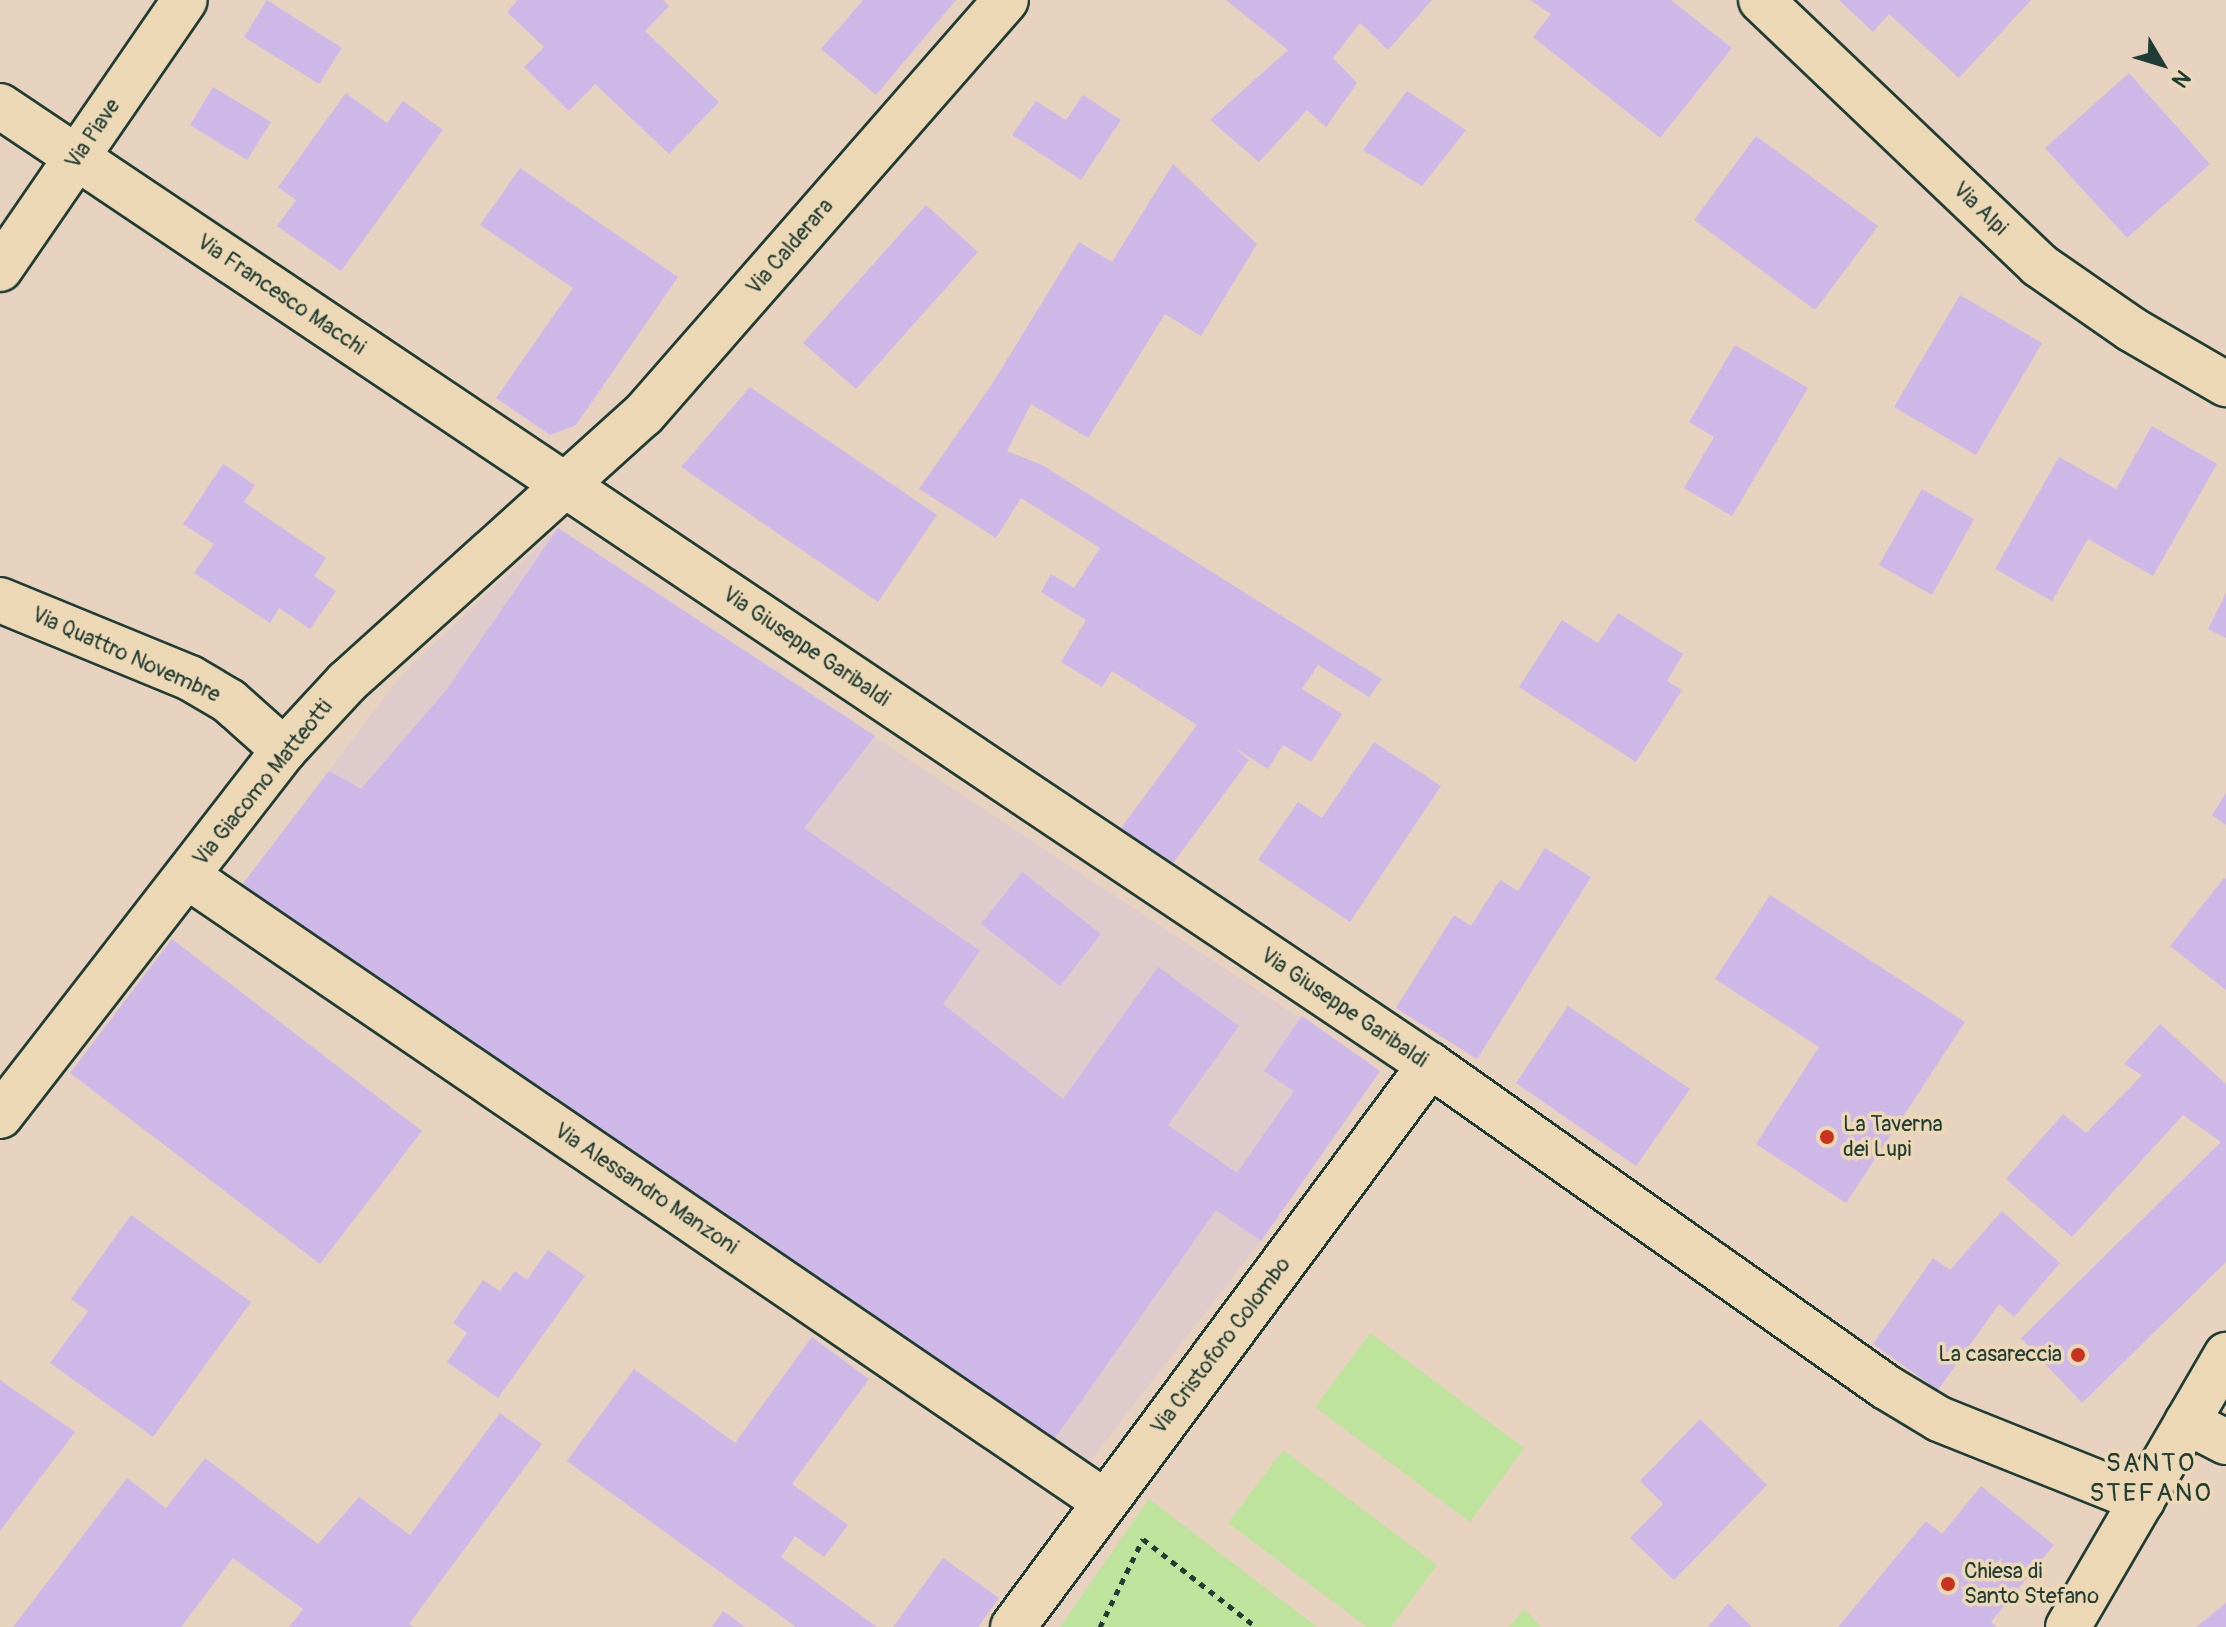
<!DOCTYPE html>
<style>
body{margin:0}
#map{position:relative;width:2226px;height:1627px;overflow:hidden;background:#e7d2c0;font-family:Pangolin,sans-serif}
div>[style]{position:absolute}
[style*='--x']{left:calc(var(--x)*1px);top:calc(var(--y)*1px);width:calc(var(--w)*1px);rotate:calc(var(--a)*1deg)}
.built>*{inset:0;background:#dfcacc}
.green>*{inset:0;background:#bee39d}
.building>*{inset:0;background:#cdb8e8}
.path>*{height:5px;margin-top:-2.5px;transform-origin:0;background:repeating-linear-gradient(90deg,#1f3d34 0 6px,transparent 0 12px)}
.roads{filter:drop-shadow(2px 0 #1f3d34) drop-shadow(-2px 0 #1f3d34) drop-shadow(0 2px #1f3d34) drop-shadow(0 -2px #1f3d34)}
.street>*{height:44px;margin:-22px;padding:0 22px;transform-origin:22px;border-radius:22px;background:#edd8b6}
.secondary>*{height:44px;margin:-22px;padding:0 22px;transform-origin:22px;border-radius:22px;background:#edd8b6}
.dots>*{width:22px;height:22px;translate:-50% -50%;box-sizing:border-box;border:4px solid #edd8b6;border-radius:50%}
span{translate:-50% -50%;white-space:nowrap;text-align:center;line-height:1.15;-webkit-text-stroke:7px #edd8b6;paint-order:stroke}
.street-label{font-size:22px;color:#1f3d34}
.poi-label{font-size:22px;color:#1f3d34}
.left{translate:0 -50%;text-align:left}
.right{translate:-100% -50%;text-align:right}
.quarter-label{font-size:26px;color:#1f3d34;letter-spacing:2px}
.north{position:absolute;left:2122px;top:24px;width:80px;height:80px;-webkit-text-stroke:6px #edd8b6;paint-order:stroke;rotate:128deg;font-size:22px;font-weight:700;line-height:32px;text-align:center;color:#1f3d34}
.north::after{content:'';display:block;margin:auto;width:28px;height:36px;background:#1f3d34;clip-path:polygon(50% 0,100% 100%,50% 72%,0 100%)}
</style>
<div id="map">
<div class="built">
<div style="clip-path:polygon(558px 528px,1380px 1071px,1261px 1241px,1090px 1461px,235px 894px,403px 673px)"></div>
</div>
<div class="green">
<div style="clip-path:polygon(1370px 1333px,1524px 1448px,1470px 1522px,1315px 1407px)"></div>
<div style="clip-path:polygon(1283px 1450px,1437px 1565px,1391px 1627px,1367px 1627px,1228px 1523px)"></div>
<div style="clip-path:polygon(1149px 1499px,1317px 1627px,1318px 1627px,1060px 1627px)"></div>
<div style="clip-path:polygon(1524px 1609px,1541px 1627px,1509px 1627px)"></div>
</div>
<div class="building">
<div style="clip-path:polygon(267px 0,342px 48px,319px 84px,244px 37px)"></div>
<div style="clip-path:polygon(518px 0,663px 0,669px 6px,645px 31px,719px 102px,669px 154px,595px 84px,569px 111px,524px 67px,544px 47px,507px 12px)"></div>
<div style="clip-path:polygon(863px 0,956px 0,876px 95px,821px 49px)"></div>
<div style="clip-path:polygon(1226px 0,1432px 0,1388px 50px,1360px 23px,1333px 58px,1357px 83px,1326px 127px,1307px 110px,1259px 162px,1210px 120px,1288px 50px)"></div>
<div style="clip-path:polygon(1530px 0,1671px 0,1732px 48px,1660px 138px,1533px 37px,1551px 14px)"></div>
<div style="clip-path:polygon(1839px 0,2031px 0,1959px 78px,1889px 14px,1873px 32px)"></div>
<div style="clip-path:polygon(2129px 73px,2210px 164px,2127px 238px,2045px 148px)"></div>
<div style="clip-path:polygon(213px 87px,271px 122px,247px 160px,190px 125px)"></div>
<div style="clip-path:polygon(1407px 91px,1466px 130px,1422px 186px,1363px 150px)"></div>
<div style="clip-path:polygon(346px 93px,387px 123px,403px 101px,443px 130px,341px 271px,277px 226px,296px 200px,278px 187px)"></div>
<div style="clip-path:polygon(1083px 95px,1121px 120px,1081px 180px,1012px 135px,1036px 101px,1066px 120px)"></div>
<div style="clip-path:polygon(1756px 136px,1878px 226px,1815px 310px,1694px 220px)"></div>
<div style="clip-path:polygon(1173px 164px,1257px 244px,1201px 336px,1165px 314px,1088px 438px,1031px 404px,1007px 451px,1042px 465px,1382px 679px,1369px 697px,1318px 665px,1302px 689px,1342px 714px,1311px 762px,1283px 745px,1268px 769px,1234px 747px,1249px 760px,1171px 866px,1121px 828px,1197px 725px,1112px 671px,1102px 687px,1061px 662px,1086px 620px,1041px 592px,1051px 574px,1074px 588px,1100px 548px,1021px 498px,996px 538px,919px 489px,994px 381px,1079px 242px,1112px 262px)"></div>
<div style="clip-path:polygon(520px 168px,678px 277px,576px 425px,550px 435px,496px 398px,573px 288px,480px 225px)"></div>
<div style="clip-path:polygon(926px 205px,978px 252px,856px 389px,803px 343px)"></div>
<div style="clip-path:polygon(1960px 295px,2042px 343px,1976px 455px,1894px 407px)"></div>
<div style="clip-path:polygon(1735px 345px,1808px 388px,1732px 516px,1684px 488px,1714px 437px,1689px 422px)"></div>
<div style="clip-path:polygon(750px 387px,937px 515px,878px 602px,681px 467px)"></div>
<div style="clip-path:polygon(2152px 426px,2217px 464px,2153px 576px,2088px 539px,2052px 601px,1995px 569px,2059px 457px,2116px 489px)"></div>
<div style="clip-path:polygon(223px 464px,255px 485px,244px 502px,326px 558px,314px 576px,336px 591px,310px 629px,279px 608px,270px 623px,194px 573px,214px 544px,183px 524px)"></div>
<div style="clip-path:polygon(1922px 489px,1974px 519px,1932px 595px,1879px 565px)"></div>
<div style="clip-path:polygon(558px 528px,875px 736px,804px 828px,980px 951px,943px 1004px,1063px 1099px,1158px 967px,1239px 1026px,1168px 1125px,1237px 1173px,1294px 1091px,1264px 1071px,1302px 1016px,1380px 1071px,1261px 1241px,1216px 1210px,1055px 1438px,235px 894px,329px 771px,361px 789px,447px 689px)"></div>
<div style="clip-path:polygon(2226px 593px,2226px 638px,2208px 629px)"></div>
<div style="clip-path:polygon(1618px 613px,1683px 654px,1667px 681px,1682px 690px,1636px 762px,1519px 687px,1562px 620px,1598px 643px)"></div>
<div style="clip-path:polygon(1374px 742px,1441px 786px,1350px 922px,1258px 860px,1298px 802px,1322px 818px)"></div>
<div style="clip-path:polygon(2226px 793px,2226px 825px,2212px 815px)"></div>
<div style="clip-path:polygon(1545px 848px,1591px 877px,1477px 1059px,1396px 1008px,1454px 915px,1471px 926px,1500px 880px,1518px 891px)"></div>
<div style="clip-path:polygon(1022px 872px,1101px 934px,1060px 986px,981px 924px)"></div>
<div style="clip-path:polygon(2224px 878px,2226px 879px,2226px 990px,2170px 946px)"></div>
<div style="clip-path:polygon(1770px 895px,1965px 1022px,1846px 1203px,1756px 1144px,1819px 1047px,1715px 979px)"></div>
<div style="clip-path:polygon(172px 939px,422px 1131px,320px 1264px,70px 1073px)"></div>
<div style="clip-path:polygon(1568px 1006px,1690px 1089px,1636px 1166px,1516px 1083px)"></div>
<div style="clip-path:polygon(2160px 1024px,2226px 1084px,2226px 1262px,2082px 1403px,2021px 1338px,2221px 1142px,2183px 1115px,2072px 1237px,2006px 1179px,2063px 1114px,2086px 1133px,2142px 1075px,2124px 1064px)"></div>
<div style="clip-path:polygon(2002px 1211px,2060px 1263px,2014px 1317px,1999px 1304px,1938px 1390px,1873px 1344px,1933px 1258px,1950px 1270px)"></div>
<div style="clip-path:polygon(131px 1215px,251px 1302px,153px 1437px,50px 1363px,88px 1311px,71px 1299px)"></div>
<div style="clip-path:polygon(548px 1250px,585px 1276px,498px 1398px,447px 1362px,467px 1333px,453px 1323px,483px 1280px,500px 1291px,515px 1271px,527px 1280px)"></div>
<div style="clip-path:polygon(812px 1337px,869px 1379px,792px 1484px,848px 1525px,824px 1557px,795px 1536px,781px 1557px,877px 1627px,796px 1627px,567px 1461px,634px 1369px,735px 1443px)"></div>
<div style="clip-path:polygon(0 1380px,75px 1432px,0 1531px)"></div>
<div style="clip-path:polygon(500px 1413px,542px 1444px,409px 1624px,414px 1627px,289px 1627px,303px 1609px,233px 1558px,181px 1627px,13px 1627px,127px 1478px,166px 1508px,205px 1458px,318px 1544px,359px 1497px,410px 1535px)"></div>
<div style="clip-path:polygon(1700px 1419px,1767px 1485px,1674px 1580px,1630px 1538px,1663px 1504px,1640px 1481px)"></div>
<div style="clip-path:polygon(1981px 1486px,2054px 1545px,1991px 1622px,1997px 1627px,1838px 1627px,1926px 1521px,1942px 1534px)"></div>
<div style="clip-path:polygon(943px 1558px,999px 1598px,978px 1627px,893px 1627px)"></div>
<div style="clip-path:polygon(1728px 1603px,1752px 1627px,1708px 1627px)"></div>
<div style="clip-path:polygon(2226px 1603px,2226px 1627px,2196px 1627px)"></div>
<div style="clip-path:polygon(723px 1611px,745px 1627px,712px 1627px)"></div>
</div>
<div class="path">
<div style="--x:1100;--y:1627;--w:98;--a:-64"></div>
<div style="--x:1143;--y:1539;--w:143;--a:37.9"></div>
</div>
<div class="roads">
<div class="street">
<div style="--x:1761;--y:0;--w:384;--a:43.6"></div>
<div style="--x:2039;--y:265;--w:112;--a:34.8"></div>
<div style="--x:2131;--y:329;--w:110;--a:30.1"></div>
<div style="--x:0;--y:106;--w:1722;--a:33.85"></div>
<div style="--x:1430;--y:1065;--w:558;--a:35.23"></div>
<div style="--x:1886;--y:1387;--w:62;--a:31.1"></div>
<div style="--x:1939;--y:1419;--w:219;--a:21.8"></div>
<div style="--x:0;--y:269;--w:326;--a:-55.5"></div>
<div style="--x:0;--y:600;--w:205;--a:22.3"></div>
<div style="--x:190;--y:678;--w:45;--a:30.5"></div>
<div style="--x:229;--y:701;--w:74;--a:41.7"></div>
<div style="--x:187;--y:876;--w:1111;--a:34.29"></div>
<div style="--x:0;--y:1116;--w:463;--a:-52.2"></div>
<div style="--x:284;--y:750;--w:93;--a:-47.2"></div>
<div style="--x:347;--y:682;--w:399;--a:-42.1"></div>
<div style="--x:643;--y:415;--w:551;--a:-48.82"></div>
<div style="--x:2187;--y:1422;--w:44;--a:27.1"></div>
<div style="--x:1013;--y:1627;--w:700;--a:-53.42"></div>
</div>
<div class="secondary">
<div style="--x:2068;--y:1627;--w:315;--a:-59.8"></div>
</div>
</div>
<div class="dots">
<div style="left:1827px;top:1137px;background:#c8321e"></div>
<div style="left:2078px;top:1355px;background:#c8321e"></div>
<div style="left:1948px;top:1584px;background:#c8321e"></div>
</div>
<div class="street-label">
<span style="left:93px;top:134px;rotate:-56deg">Via Piave</span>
<span style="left:1980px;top:209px;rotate:44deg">Via Alpi</span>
<span style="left:790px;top:247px;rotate:-49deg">Via Calderara</span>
<span style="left:281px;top:295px;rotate:34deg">Via Francesco Macchi</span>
<span style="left:806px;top:647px;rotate:34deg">Via Giuseppe Garibaldi</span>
<span style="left:126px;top:655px;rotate:24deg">Via Quattro Novembre</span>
<span style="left:263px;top:783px;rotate:-51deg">Via Giacomo Matteotti</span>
<span style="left:1344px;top:1008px;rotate:34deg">Via Giuseppe Garibaldi</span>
<span style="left:646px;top:1189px;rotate:34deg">Via Alessandro Manzoni</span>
<span style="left:1221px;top:1346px;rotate:-53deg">Via Cristoforo Colombo</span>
</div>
<div class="poi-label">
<span class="left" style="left:1843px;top:1137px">La Taverna<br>dei Lupi</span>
<span class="right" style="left:2062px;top:1355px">La casareccia</span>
<span class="left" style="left:1964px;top:1584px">Chiesa di<br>Santo Stefano</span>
</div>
<div class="quarter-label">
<span style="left:2151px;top:1479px">SANTO<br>STEFANO</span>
</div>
<div class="north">N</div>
</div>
